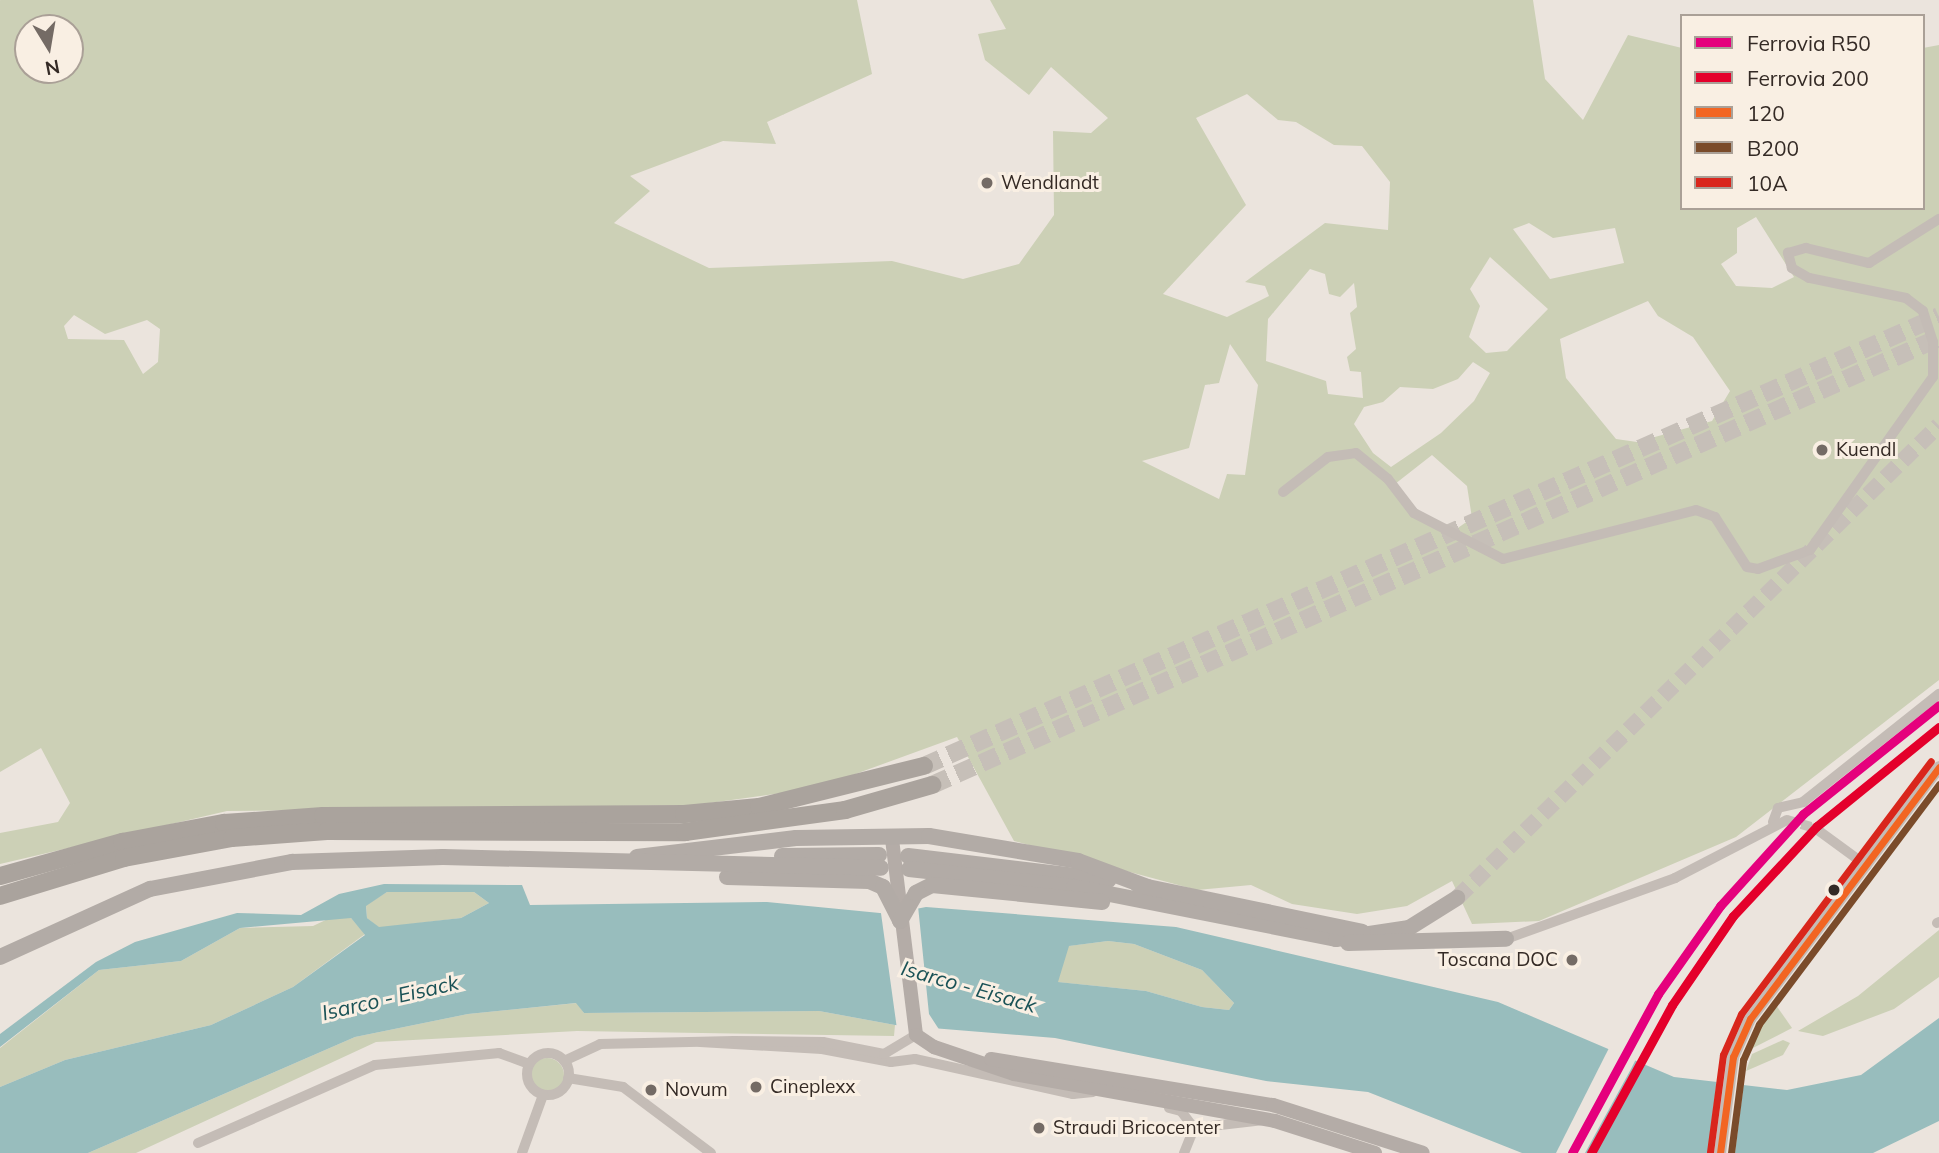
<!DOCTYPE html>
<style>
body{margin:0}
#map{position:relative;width:1939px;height:1153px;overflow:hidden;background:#ebe4dd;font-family:Mulish,sans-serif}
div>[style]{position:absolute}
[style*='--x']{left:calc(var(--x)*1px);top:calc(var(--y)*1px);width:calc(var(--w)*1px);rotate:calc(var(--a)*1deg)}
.green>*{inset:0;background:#ccd0b6}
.round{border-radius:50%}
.water>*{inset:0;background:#98bdbd}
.pier>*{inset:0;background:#ebe4dd}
.minor-tunnel>*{height:10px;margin-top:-5px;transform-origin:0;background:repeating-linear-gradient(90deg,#c6bfb8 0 10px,transparent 0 15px)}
.primary-tunnel>*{height:16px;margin-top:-8px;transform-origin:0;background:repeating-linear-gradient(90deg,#c6bfb8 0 16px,transparent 0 24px)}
.motorway-tunnel>*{height:18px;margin-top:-9px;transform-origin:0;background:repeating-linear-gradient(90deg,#c6bfb8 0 18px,transparent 0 27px)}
.minor>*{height:10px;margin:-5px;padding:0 5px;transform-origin:5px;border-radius:5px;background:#c4bcb6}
.minor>.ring{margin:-5px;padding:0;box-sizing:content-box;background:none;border:10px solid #c4bcb6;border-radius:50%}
.tertiary>*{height:12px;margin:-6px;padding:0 6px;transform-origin:6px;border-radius:6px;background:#c4bcb6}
.secondary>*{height:14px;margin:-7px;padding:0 7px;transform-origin:7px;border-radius:7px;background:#b4aca7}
.primary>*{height:16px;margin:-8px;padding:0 8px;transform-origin:8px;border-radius:8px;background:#b2aba6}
.motorway>*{height:18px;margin:-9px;padding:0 9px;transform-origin:9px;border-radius:9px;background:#aaa39d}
.bus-1>*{height:7px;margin:-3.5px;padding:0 3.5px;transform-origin:3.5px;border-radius:3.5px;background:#f26522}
.bus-2>*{height:7px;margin:-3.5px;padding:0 3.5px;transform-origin:3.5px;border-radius:3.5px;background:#7a4b2a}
.bus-3>*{height:7px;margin:-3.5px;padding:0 3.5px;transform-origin:3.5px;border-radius:3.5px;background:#d9261c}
.rail-1>*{height:9px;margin:-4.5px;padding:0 4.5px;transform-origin:4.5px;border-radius:4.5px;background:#e5007d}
.rail-2>*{height:9px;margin:-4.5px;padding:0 4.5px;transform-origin:4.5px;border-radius:4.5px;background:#e4002b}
.dots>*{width:19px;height:19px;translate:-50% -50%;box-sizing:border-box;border:4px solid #f9efe3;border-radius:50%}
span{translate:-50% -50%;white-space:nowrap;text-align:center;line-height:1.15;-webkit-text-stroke:6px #f9efe3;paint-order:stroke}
.poi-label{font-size:19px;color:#342a25}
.left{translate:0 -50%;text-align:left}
.right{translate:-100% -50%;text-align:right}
.water-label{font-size:21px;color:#1a5256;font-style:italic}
.legend{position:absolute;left:1680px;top:14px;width:245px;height:196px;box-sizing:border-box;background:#f9efe3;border:2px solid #aaa097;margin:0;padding:9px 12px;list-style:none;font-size:21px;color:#342a25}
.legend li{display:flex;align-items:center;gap:14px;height:35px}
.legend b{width:35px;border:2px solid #aaa097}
.north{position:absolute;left:14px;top:14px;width:70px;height:70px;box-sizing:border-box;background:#f9efe3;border:2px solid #aaa097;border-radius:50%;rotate:169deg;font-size:19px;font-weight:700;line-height:28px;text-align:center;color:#342a25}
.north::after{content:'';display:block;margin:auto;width:24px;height:32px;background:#746b65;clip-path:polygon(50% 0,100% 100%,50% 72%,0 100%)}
</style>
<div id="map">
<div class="green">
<div style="clip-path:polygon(evenodd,0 0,857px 0,872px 74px,767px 122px,776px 144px,723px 141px,630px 176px,650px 191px,614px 223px,709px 268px,892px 261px,963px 279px,1019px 264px,1054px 215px,1053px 131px,1091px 133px,1108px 118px,1051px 67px,1029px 95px,985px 60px,978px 34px,1006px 29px,990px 0,1533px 0,1545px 79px,1583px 120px,1628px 35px,1682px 48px,1682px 208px,1923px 208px,1923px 48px,1939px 45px,1939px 680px,1736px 837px,1539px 921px,1472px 924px,1452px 881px,1407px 906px,1357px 914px,1292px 904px,1251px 885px,1197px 890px,1014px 841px,957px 737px,817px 788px,695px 805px,227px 811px,0 864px,0 833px,58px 822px,70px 803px,41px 748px,0 772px,0 0,28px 28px,70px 28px,70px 70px,28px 70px,28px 28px,0 0,1247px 94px,1278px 120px,1296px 122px,1334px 145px,1362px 146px,1390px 182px,1388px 230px,1325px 223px,1245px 282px,1265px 286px,1269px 296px,1227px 317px,1163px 294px,1246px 205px,1196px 118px,1247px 94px,0 0,1756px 217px,1794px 277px,1772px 288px,1736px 286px,1721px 264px,1737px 253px,1737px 228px,1756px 217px,0 0,1529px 223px,1553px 238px,1615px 228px,1624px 263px,1550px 279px,1513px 229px,1529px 223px,0 0,1490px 257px,1548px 309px,1507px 351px,1486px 353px,1469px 337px,1480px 306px,1470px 289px,1490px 257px,0 0,1310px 269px,1325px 274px,1329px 294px,1340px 297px,1354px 283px,1357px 307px,1350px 313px,1356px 349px,1347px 357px,1350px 371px,1361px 372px,1363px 398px,1328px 394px,1326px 381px,1266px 361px,1268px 319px,1310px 269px,0 0,1648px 301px,1658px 316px,1693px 337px,1730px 391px,1712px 421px,1637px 442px,1616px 439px,1566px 378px,1560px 339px,1648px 301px,0 0,74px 315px,105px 334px,147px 320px,160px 329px,158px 362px,143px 374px,124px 340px,68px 339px,64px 326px,74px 315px,0 0,1230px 344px,1258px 385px,1245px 475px,1227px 474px,1219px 499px,1142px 461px,1189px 448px,1205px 385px,1219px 383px,1230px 344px,0 0,1473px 362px,1490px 373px,1474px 401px,1441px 433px,1391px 467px,1373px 453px,1354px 424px,1364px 407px,1383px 402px,1400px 387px,1433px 389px,1458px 379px,1473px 362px,0 0,1432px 455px,1467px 486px,1472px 518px,1455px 530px,1417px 511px,1395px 484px,1432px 455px)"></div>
<div style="clip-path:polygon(387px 892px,474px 892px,489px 903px,461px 918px,379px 928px,367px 918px,366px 905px)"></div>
<div style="clip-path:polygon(332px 917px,351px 918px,365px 934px,293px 987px,211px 1025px,65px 1060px,0 1087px,0 1048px,99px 970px,181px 961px,240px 928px,313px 926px)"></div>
<div style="clip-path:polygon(1939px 930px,1939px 977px,1894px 1009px,1823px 1036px,1798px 1031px,1858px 996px)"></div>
<div style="clip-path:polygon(1108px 941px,1134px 944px,1202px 970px,1234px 1003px,1229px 1010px,1202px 1007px,1146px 991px,1057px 982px,1068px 946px)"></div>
<div style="clip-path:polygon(577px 1003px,584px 1013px,819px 1011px,895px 1025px,894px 1036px,577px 1031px,376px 1042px,136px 1153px,88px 1153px,355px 1037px,468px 1014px)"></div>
<div style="clip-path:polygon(1776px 1005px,1792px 1028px,1749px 1050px,1756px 1029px)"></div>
<div style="clip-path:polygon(1783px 1040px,1790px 1043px,1783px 1055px,1746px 1071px,1752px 1054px)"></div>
<div class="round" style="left:530px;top:1058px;width:34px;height:34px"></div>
</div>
<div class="water">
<div style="clip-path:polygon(evenodd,384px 884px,522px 885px,530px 905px,767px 902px,890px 914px,926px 907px,1176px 927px,1498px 1002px,1674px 1077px,1787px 1090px,1861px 1075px,1939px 1018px,1939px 1121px,1873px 1153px,1522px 1153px,1368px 1092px,1266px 1081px,1055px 1038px,895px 1025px,819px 1011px,584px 1013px,576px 1003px,468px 1014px,355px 1037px,88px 1153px,0 1153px,0 1087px,65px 1060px,211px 1025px,293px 987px,365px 935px,351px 918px,240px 928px,181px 961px,99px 970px,0 1047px,0 1034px,96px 962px,135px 942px,237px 913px,301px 915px,339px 894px,384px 884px,387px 892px,474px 892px,489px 903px,461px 918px,379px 927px,367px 918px,366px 906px,387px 892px,384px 884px,1108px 941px,1134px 944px,1202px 970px,1234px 1003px,1229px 1010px,1202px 1007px,1146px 991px,1058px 982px,1069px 946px,1108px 941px)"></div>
</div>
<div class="pier">
<div style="clip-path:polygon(880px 906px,918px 906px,929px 1014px,940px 1031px,897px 1029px)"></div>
<div style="clip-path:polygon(1609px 1048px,1636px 1059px,1631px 1069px,1585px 1153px,1556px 1153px)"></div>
<div style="clip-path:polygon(1717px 1079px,1744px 1082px,1735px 1153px,1708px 1153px)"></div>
</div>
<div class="minor-tunnel">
<div style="--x:1787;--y:820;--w:29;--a:16"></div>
</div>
<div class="primary-tunnel">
<div style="--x:1457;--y:898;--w:675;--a:-44.46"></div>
</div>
<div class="motorway-tunnel">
<div style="--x:924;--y:766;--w:1110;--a:-23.91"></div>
<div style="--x:932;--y:785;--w:1102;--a:-23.94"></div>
</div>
<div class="minor">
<div style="--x:1283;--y:492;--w:57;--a:-37.9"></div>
<div style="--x:1328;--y:457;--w:28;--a:-8"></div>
<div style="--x:1356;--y:453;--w:41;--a:39.1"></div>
<div style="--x:1388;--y:479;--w:43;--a:52.6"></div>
<div style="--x:1414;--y:513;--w:100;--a:27.3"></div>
<div style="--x:1503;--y:559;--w:199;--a:-14.2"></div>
<div style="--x:1696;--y:510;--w:20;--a:20"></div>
<div style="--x:1715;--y:517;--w:59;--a:57.4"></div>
<div style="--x:1747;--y:567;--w:11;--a:10"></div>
<div style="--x:1758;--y:569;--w:55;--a:-20.1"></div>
<div style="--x:1810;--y:550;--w:212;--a:-54.6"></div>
<div style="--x:1933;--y:377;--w:35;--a:-90"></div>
<div style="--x:1933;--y:342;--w:33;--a:-108"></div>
<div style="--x:1923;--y:311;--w:21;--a:-143"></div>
<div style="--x:1906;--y:298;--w:99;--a:-168.3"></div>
<div style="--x:1809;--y:278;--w:20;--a:-150"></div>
<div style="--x:1792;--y:268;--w:16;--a:-105"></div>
<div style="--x:1788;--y:253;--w:19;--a:-16"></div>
<div style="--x:1806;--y:248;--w:65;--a:13.4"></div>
<div style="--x:1869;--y:263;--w:83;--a:-32.2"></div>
<div style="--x:1773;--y:822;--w:15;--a:-70"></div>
<div style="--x:1778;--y:808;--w:26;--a:-13"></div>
<div style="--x:1803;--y:802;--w:174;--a:-38.5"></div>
<div style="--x:1815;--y:828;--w:64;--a:36.2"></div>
<div style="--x:1937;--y:923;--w:2;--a:-27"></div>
<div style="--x:1506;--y:939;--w:180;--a:-19.8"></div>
<div style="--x:1675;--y:878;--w:126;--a:-27.4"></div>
<div style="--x:700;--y:1042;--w:122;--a:3.3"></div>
<div style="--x:822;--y:1049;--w:70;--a:10.7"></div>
<div style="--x:891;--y:1062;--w:24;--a:-7"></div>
<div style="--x:915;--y:1059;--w:162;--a:12.5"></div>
<div style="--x:1073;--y:1094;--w:20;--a:-6"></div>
<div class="ring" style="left:527px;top:1053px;width:32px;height:32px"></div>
<div style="--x:564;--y:1061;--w:40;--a:-25"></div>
<div style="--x:600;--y:1044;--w:134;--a:-1.3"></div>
<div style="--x:734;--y:1041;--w:89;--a:0.6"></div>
<div style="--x:823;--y:1042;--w:62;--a:11.1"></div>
<div style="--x:884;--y:1054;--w:37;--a:-31"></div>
<div style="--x:568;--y:1078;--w:56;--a:9.3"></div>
<div style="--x:623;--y:1087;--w:110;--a:36.9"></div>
<div style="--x:1169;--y:1108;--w:12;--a:14"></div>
<div style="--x:1181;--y:1111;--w:21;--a:53"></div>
<div style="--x:1194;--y:1128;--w:70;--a:-6.5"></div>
<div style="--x:198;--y:1143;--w:193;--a:-23.8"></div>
<div style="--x:375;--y:1065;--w:125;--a:-5.5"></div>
<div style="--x:499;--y:1053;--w:32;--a:20"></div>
<div style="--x:522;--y:1153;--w:62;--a:-70.1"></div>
<div style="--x:1184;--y:1153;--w:27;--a:-68"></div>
</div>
<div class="tertiary">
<div style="--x:1720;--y:1153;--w:97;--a:-82.3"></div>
<div style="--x:1733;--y:1057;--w:42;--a:-65.9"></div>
<div style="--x:1750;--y:1019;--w:315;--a:-53.1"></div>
</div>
<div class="secondary">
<div style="--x:892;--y:839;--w:197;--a:83"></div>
<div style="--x:916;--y:1035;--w:22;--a:34"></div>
<div style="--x:934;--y:1047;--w:84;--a:18.6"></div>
<div style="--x:1014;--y:1074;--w:265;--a:10.2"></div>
<div style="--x:1275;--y:1121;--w:105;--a:17.7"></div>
<div style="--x:991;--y:1059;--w:286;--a:9.3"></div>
<div style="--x:1273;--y:1105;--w:157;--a:17.7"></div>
</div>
<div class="primary">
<div style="--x:782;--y:856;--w:97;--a:-0.6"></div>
<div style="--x:908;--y:856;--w:202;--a:6.8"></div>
<div style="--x:637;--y:857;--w:160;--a:-6.8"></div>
<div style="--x:796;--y:838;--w:133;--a:-0.9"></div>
<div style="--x:929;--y:836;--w:151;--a:9.5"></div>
<div style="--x:1078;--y:861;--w:75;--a:20.4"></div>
<div style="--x:909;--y:869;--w:166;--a:6.2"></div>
<div style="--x:1074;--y:887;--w:267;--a:11.2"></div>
<div style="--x:1336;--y:939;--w:74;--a:-8.6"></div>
<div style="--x:1409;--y:928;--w:57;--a:-32"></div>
<div style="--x:727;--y:877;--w:142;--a:1.6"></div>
<div style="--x:869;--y:881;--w:15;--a:23"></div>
<div style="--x:883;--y:887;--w:38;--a:63"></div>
<div style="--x:1138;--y:885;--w:229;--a:11.8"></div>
<div style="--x:900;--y:921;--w:32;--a:-60"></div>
<div style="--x:916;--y:893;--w:18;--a:-27"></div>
<div style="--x:932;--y:885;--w:171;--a:5.7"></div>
<div style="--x:1348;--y:943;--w:158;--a:-1.5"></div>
<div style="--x:0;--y:957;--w:165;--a:-24.4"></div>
<div style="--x:150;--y:889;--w:145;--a:-10.8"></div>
<div style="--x:292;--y:862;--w:151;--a:-1.9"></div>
<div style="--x:443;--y:857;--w:438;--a:1.4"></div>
</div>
<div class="motorway">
<div style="--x:0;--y:876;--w:127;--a:-15.6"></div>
<div style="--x:122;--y:842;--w:104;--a:-10.6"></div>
<div style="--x:224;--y:823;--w:99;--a:-4"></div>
<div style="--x:323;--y:816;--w:361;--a:-0.3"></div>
<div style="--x:684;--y:814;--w:75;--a:-5.3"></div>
<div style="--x:759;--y:807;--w:170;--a:-14"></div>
<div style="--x:0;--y:896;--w:130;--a:-17"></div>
<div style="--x:124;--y:858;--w:110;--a:-10.5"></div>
<div style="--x:232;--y:838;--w:95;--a:-4.2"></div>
<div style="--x:327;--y:831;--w:358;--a:0.2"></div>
<div style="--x:685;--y:832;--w:162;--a:-7.8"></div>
<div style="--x:845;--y:810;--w:91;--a:-16"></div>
</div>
<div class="bus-1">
<div style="--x:1720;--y:1153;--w:97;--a:-82.3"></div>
<div style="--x:1733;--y:1057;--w:42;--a:-65.9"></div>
<div style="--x:1750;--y:1019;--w:315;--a:-53.1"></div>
</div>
<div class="bus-2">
<div style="--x:1731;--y:1153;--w:94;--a:-82.6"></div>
<div style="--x:1743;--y:1060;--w:39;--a:-66"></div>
<div style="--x:1759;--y:1024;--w:300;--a:-53.1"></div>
</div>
<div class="bus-3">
<div style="--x:1710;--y:1152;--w:98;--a:-82.4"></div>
<div style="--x:1723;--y:1055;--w:45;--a:-66.3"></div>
<div style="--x:1741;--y:1014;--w:316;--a:-53.1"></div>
</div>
<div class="rail-1">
<div style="--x:1572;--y:1153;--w:181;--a:-61.6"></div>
<div style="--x:1658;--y:994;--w:108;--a:-54.8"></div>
<div style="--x:1720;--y:906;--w:124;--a:-47.9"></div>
<div style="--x:1803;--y:814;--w:174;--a:-38.7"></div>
</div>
<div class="rail-2">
<div style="--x:1591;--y:1153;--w:169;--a:-61.3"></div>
<div style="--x:1672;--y:1005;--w:108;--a:-55.6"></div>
<div style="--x:1733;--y:916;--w:123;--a:-47"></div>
<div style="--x:1817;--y:826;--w:157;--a:-39.1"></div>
</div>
<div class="dots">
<div style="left:987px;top:183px;background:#746b65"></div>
<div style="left:1822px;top:450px;background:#746b65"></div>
<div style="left:1834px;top:890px;background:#342a25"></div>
<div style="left:1572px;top:960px;background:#746b65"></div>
<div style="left:756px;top:1087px;background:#746b65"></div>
<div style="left:651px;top:1090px;background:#746b65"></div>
<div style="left:1039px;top:1128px;background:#746b65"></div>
</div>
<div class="poi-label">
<span class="left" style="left:1001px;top:183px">Wendlandt</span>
<span class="left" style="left:1836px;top:450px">Kuendl</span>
<span class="right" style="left:1558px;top:960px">Toscana DOC</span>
<span class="left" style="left:770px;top:1087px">Cineplexx</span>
<span class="left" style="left:665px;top:1090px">Novum</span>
<span class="left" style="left:1053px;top:1128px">Straudi Bricocenter</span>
</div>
<div class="water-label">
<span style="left:969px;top:986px;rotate:16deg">Isarco - Eisack</span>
<span style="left:390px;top:997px;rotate:-13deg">Isarco - Eisack</span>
</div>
<ul class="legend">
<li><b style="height:9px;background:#e5007d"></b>Ferrovia R50</li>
<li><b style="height:9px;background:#e4002b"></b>Ferrovia 200</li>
<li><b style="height:9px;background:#f26522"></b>120</li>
<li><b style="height:9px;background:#7a4b2a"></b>B200</li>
<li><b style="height:9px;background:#d9261c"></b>10A</li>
</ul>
<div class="north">N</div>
</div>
